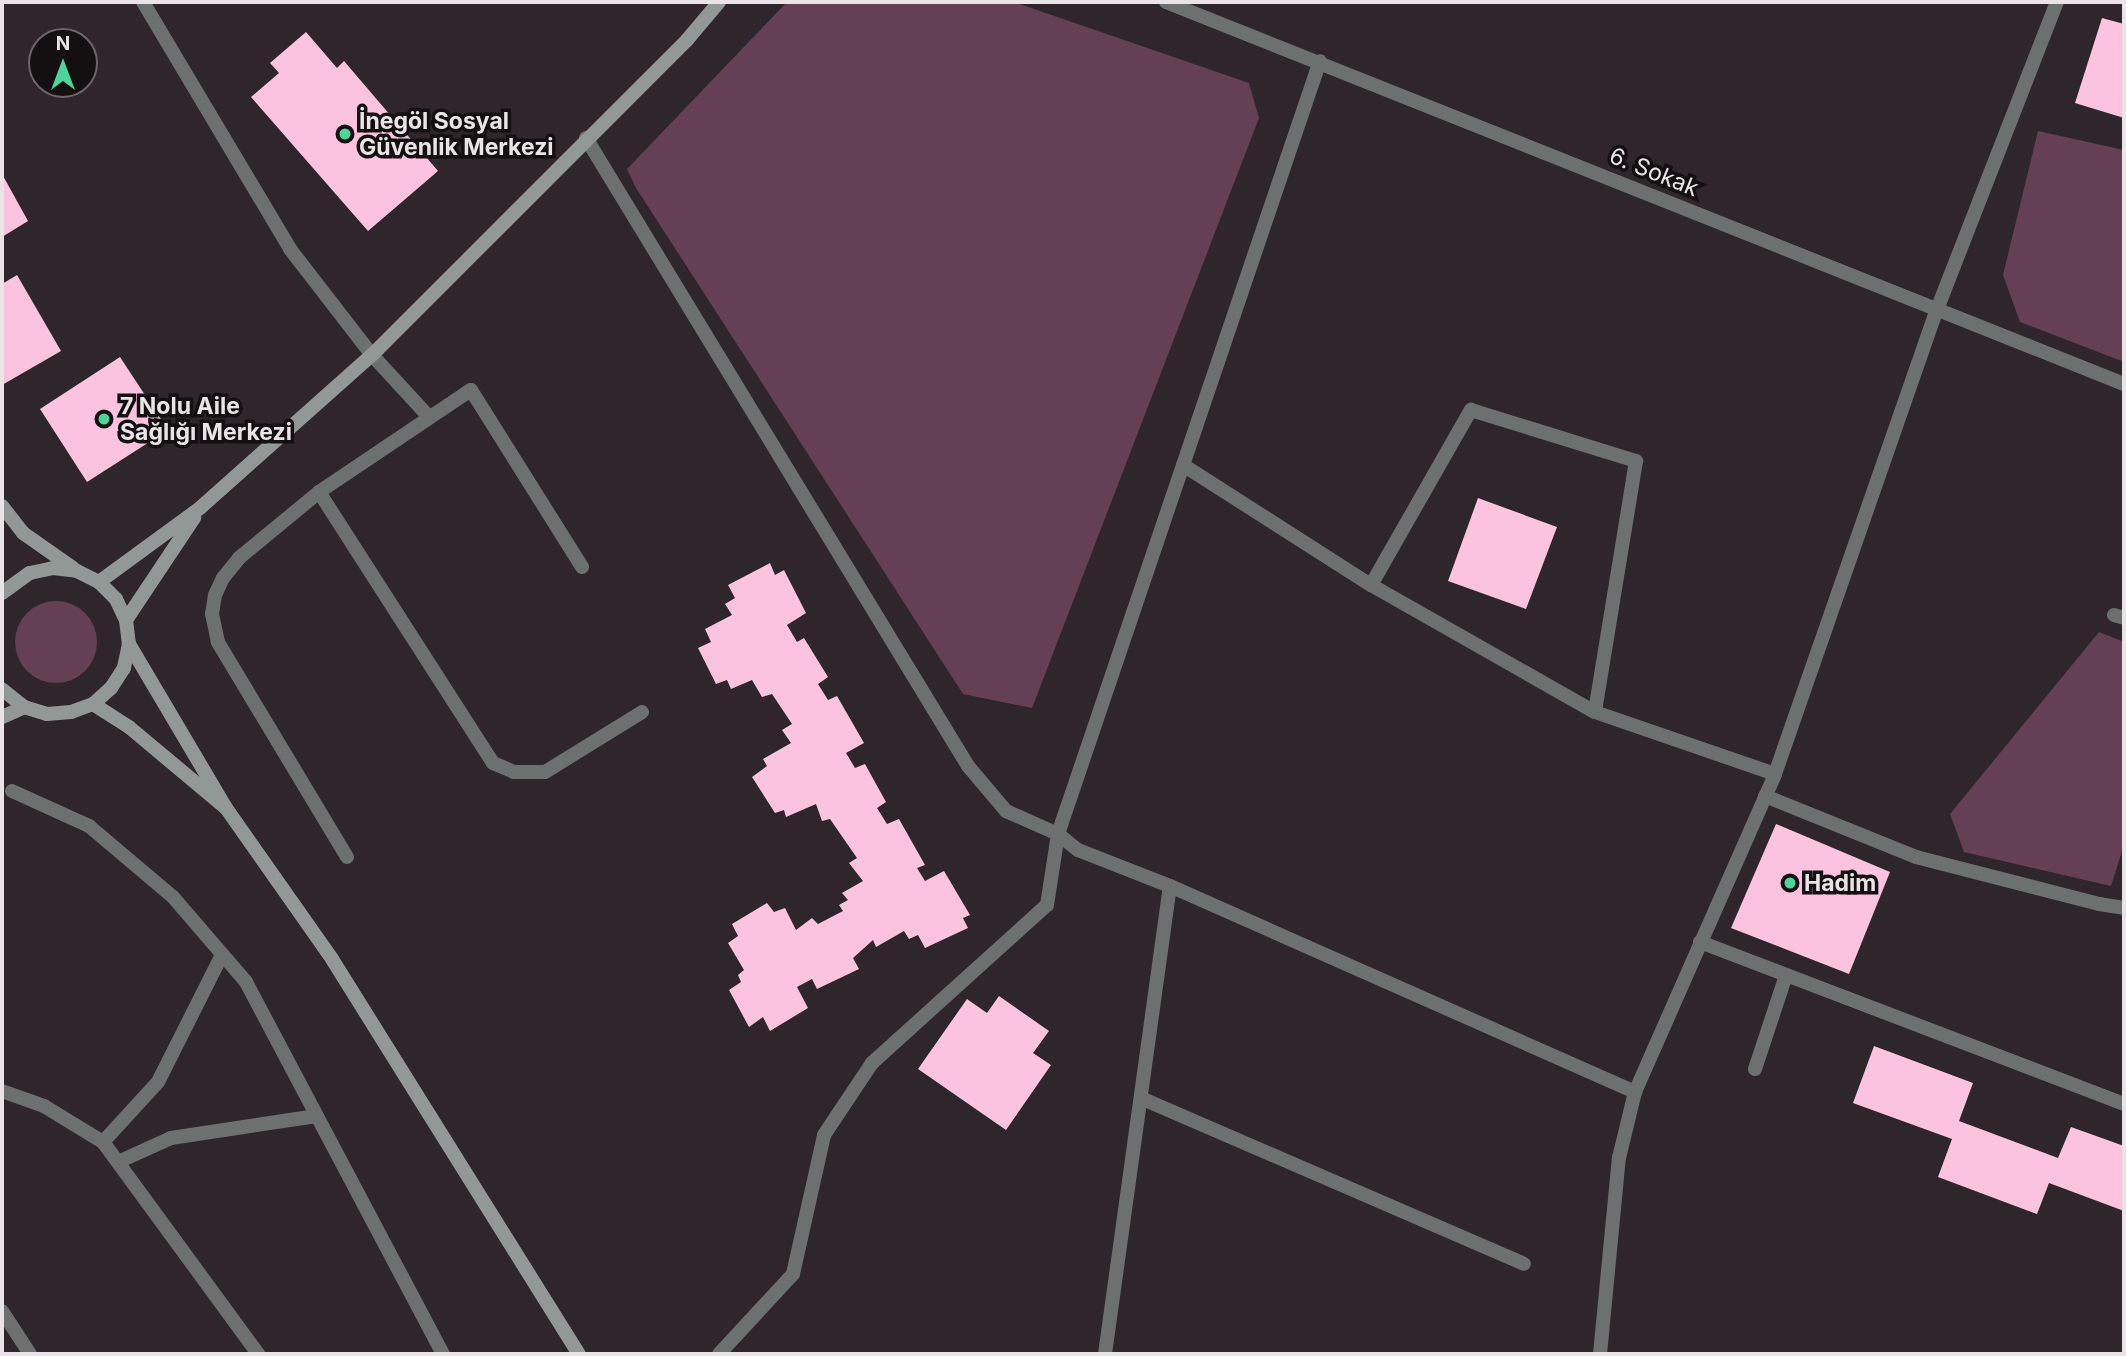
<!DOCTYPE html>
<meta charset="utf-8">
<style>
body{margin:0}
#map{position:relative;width:2126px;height:1356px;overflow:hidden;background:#2e262a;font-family:Inter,sans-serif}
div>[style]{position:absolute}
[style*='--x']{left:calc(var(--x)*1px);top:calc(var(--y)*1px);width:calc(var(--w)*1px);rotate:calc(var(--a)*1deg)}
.green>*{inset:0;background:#653f53}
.round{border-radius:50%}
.building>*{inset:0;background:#fcc3df}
.lane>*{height:14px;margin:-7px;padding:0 7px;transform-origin:7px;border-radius:7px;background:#6c706e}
.street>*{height:14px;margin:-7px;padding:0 7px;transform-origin:7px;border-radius:7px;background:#6c706e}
.secondary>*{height:14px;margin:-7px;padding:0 7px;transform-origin:7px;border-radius:7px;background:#929895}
.dots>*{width:19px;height:19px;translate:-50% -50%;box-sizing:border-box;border:4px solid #141012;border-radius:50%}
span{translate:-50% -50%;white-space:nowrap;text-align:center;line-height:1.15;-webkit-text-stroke:7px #141012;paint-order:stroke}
.poi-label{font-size:23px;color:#eae4e7;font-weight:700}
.left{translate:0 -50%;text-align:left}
.street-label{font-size:23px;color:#eae4e7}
.frame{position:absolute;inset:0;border:4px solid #eae4e7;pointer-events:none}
.north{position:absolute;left:28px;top:28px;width:70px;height:70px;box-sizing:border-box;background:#141012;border:2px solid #6a6567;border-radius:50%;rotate:0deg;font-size:19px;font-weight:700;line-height:28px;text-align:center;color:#eae4e7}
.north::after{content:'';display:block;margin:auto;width:24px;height:32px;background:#4ed399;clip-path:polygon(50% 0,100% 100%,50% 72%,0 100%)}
</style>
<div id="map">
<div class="green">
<div style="clip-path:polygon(787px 2px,1014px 2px,1249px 83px,1259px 118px,1032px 708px,963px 694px,636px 188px,627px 169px)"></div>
<div style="clip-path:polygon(2038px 131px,2124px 150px,2124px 362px,2020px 322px,2003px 275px)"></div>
<div class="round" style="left:15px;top:601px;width:82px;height:82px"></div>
<div style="clip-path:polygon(2099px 632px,2124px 642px,2124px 845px,2111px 886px,1964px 852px,1950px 814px)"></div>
</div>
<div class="building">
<div style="clip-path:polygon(2102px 18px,2124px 24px,2124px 118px,2075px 103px)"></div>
<div style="clip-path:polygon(306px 32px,337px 68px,344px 61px,438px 171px,368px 231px,251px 97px,279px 73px,270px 63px)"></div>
<div style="clip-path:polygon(2px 174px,28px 221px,2px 237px)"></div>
<div style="clip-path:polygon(17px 275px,61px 351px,2px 385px,2px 284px)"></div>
<div style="clip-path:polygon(120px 357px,168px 430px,87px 482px,40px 409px)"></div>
<div style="clip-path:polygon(1478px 498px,1557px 527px,1526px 609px,1448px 581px)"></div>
<div style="clip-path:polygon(770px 563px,775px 575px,784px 570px,806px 613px,787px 625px,797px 642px,804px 638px,828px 677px,818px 684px,828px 700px,837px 696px,864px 743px,846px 753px,855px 768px,865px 764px,886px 802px,877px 808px,887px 824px,899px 819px,925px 865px,917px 868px,925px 881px,944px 871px,970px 915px,963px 918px,968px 928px,925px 948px,918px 935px,909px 939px,904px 931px,876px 947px,873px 940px,853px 958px,859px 969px,817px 989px,812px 979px,797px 987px,808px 1008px,770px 1031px,763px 1017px,749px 1027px,729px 990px,741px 982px,738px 975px,744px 970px,728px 943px,738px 936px,732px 924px,767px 903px,774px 912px,785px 908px,796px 930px,812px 918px,818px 924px,843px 911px,839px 905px,848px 900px,842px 893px,863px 881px,849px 863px,857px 858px,830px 819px,822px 821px,816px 804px,786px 817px,784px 810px,775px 813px,752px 777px,767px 766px,763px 759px,791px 743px,782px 730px,792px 724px,772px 694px,762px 697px,752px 680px,731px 689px,727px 680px,716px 684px,698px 648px,711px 642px,705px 629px,732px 615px,725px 604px,735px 598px,728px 585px)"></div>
<div style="clip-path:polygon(1776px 824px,1890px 872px,1849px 974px,1731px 928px)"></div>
<div style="clip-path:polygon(999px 996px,1049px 1031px,1033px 1053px,1051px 1065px,1006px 1130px,918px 1069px,967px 999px,987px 1013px)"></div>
<div style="clip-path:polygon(1874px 1046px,1973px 1083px,1959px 1121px,2058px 1158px,2071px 1127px,2124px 1146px,2124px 1211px,2049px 1183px,2037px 1214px,1938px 1177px,1952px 1139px,1853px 1103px)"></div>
</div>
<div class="lane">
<div style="--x:372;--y:355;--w:84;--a:47.4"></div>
<div style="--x:319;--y:492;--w:322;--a:57.3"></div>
<div style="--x:493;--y:763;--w:23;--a:23"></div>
<div style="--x:514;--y:772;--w:31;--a:0"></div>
<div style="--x:545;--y:772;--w:114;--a:-31.7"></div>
<div style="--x:2114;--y:615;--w:10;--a:17"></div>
<div style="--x:12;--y:791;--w:85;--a:24.4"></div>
<div style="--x:89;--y:826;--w:110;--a:40.2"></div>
<div style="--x:173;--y:897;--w:112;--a:49.3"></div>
<div style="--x:246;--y:982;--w:421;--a:62.1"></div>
<div style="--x:1765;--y:796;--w:163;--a:22"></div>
<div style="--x:1916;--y:857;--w:189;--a:14.4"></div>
<div style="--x:2099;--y:904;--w:25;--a:9"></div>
<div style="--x:347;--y:857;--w:251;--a:-121"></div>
<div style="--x:218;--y:642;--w:29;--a:-102"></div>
<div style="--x:212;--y:614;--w:19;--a:-81"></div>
<div style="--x:215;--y:595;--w:19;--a:-65"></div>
<div style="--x:223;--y:578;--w:26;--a:-51"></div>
<div style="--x:239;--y:558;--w:104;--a:-39.5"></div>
<div style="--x:319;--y:492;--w:183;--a:-33.9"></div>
<div style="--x:471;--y:390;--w:209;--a:57.9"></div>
<div style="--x:1755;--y:1069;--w:99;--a:-71.7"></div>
<div style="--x:2;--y:1091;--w:45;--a:19.7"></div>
<div style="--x:44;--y:1106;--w:69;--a:31.4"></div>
<div style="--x:103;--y:1142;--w:263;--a:53.8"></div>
<div style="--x:103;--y:1142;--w:81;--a:-47.5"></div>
<div style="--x:158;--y:1082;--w:142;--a:-63.3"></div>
<div style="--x:118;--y:1162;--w:58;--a:-24.4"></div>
<div style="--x:171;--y:1138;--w:147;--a:-8.6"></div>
<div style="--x:2;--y:1311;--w:51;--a:56.9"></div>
</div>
<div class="street">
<div style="--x:143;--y:2;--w:287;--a:59.2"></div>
<div style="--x:290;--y:249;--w:134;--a:52.3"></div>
<div style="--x:1166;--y:2;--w:1031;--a:21.74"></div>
<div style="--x:586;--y:138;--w:735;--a:58.69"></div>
<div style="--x:968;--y:766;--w:59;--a:49.8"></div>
<div style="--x:1006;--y:811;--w:57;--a:23.9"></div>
<div style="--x:1058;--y:834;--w:26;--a:39"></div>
<div style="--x:1078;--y:850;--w:99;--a:21.4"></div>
<div style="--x:1170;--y:886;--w:509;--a:23.89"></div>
<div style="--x:1183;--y:465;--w:223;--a:32.6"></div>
<div style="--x:1371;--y:585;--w:257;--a:29.6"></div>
<div style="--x:1595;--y:712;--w:190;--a:19"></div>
<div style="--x:1371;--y:585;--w:202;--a:-60.3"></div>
<div style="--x:1471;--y:410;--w:173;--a:17.2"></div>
<div style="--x:1636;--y:461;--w:254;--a:99.3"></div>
<div style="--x:1700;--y:942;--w:454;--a:20.9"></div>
<div style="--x:1143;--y:1099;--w:415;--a:23.4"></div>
<div style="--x:719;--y:1354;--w:109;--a:-47.2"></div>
<div style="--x:793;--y:1274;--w:142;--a:-77.4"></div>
<div style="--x:824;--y:1135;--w:87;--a:-56.3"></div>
<div style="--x:872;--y:1063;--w:236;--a:-42.1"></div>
<div style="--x:1047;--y:905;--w:72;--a:-81.2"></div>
<div style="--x:1058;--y:834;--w:816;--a:-71.28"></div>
<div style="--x:1105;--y:1354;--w:472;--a:-82.1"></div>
<div style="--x:1600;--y:1354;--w:197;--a:-84.5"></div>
<div style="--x:1619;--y:1158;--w:68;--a:-76.4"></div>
<div style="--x:1635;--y:1092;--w:347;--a:-66.2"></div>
<div style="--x:1775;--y:774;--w:489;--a:-70.8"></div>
<div style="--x:1936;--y:312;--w:333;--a:-68.7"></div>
</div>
<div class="secondary">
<div style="--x:2;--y:506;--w:34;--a:52"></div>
<div style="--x:23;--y:533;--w:61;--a:35"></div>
<div style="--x:99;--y:582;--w:125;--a:-36.2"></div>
<div style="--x:200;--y:508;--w:230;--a:-41.7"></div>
<div style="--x:372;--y:355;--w:445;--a:-45"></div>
<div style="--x:687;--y:40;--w:50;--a:-49.9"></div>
<div style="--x:2;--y:593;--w:34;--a:-36"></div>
<div style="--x:30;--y:573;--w:24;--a:-12"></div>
<div style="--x:53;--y:568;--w:24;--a:7"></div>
<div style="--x:77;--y:571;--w:25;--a:27"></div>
<div style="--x:99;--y:582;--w:24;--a:45"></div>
<div style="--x:116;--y:599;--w:23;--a:65"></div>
<div style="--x:126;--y:620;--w:24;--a:83"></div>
<div style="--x:129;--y:644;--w:25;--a:102"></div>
<div style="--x:124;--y:668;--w:24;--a:123"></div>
<div style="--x:111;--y:688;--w:24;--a:138"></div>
<div style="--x:93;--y:704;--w:23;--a:160"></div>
<div style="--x:71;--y:712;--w:24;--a:175"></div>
<div style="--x:47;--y:714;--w:24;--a:-163"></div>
<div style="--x:24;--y:707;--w:28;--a:-141"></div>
<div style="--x:126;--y:620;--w:123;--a:-56.3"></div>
<div style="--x:93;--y:704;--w:43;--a:32.6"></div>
<div style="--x:129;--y:727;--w:126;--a:39.9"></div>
<div style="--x:226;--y:808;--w:191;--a:-120.6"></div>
<div style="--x:2;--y:717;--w:24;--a:-24"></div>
<div style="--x:226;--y:808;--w:184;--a:54.9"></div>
<div style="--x:332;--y:959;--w:466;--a:58"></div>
</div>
<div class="dots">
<div style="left:345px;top:134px;background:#4ed399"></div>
<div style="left:104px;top:419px;background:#4ed399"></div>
<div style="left:1790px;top:883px;background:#4ed399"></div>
</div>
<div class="poi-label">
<span class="left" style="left:359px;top:134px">İnegöl Sosyal<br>Güvenlik Merkezi</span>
<span class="left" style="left:120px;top:419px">7 Nolu Aile<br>Sağlığı Merkezi</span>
<span class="left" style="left:1804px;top:883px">Hadim</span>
</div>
<div class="street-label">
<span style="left:1654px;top:172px;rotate:22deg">6. Sokak</span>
</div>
<div class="frame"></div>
<div class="north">N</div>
</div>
